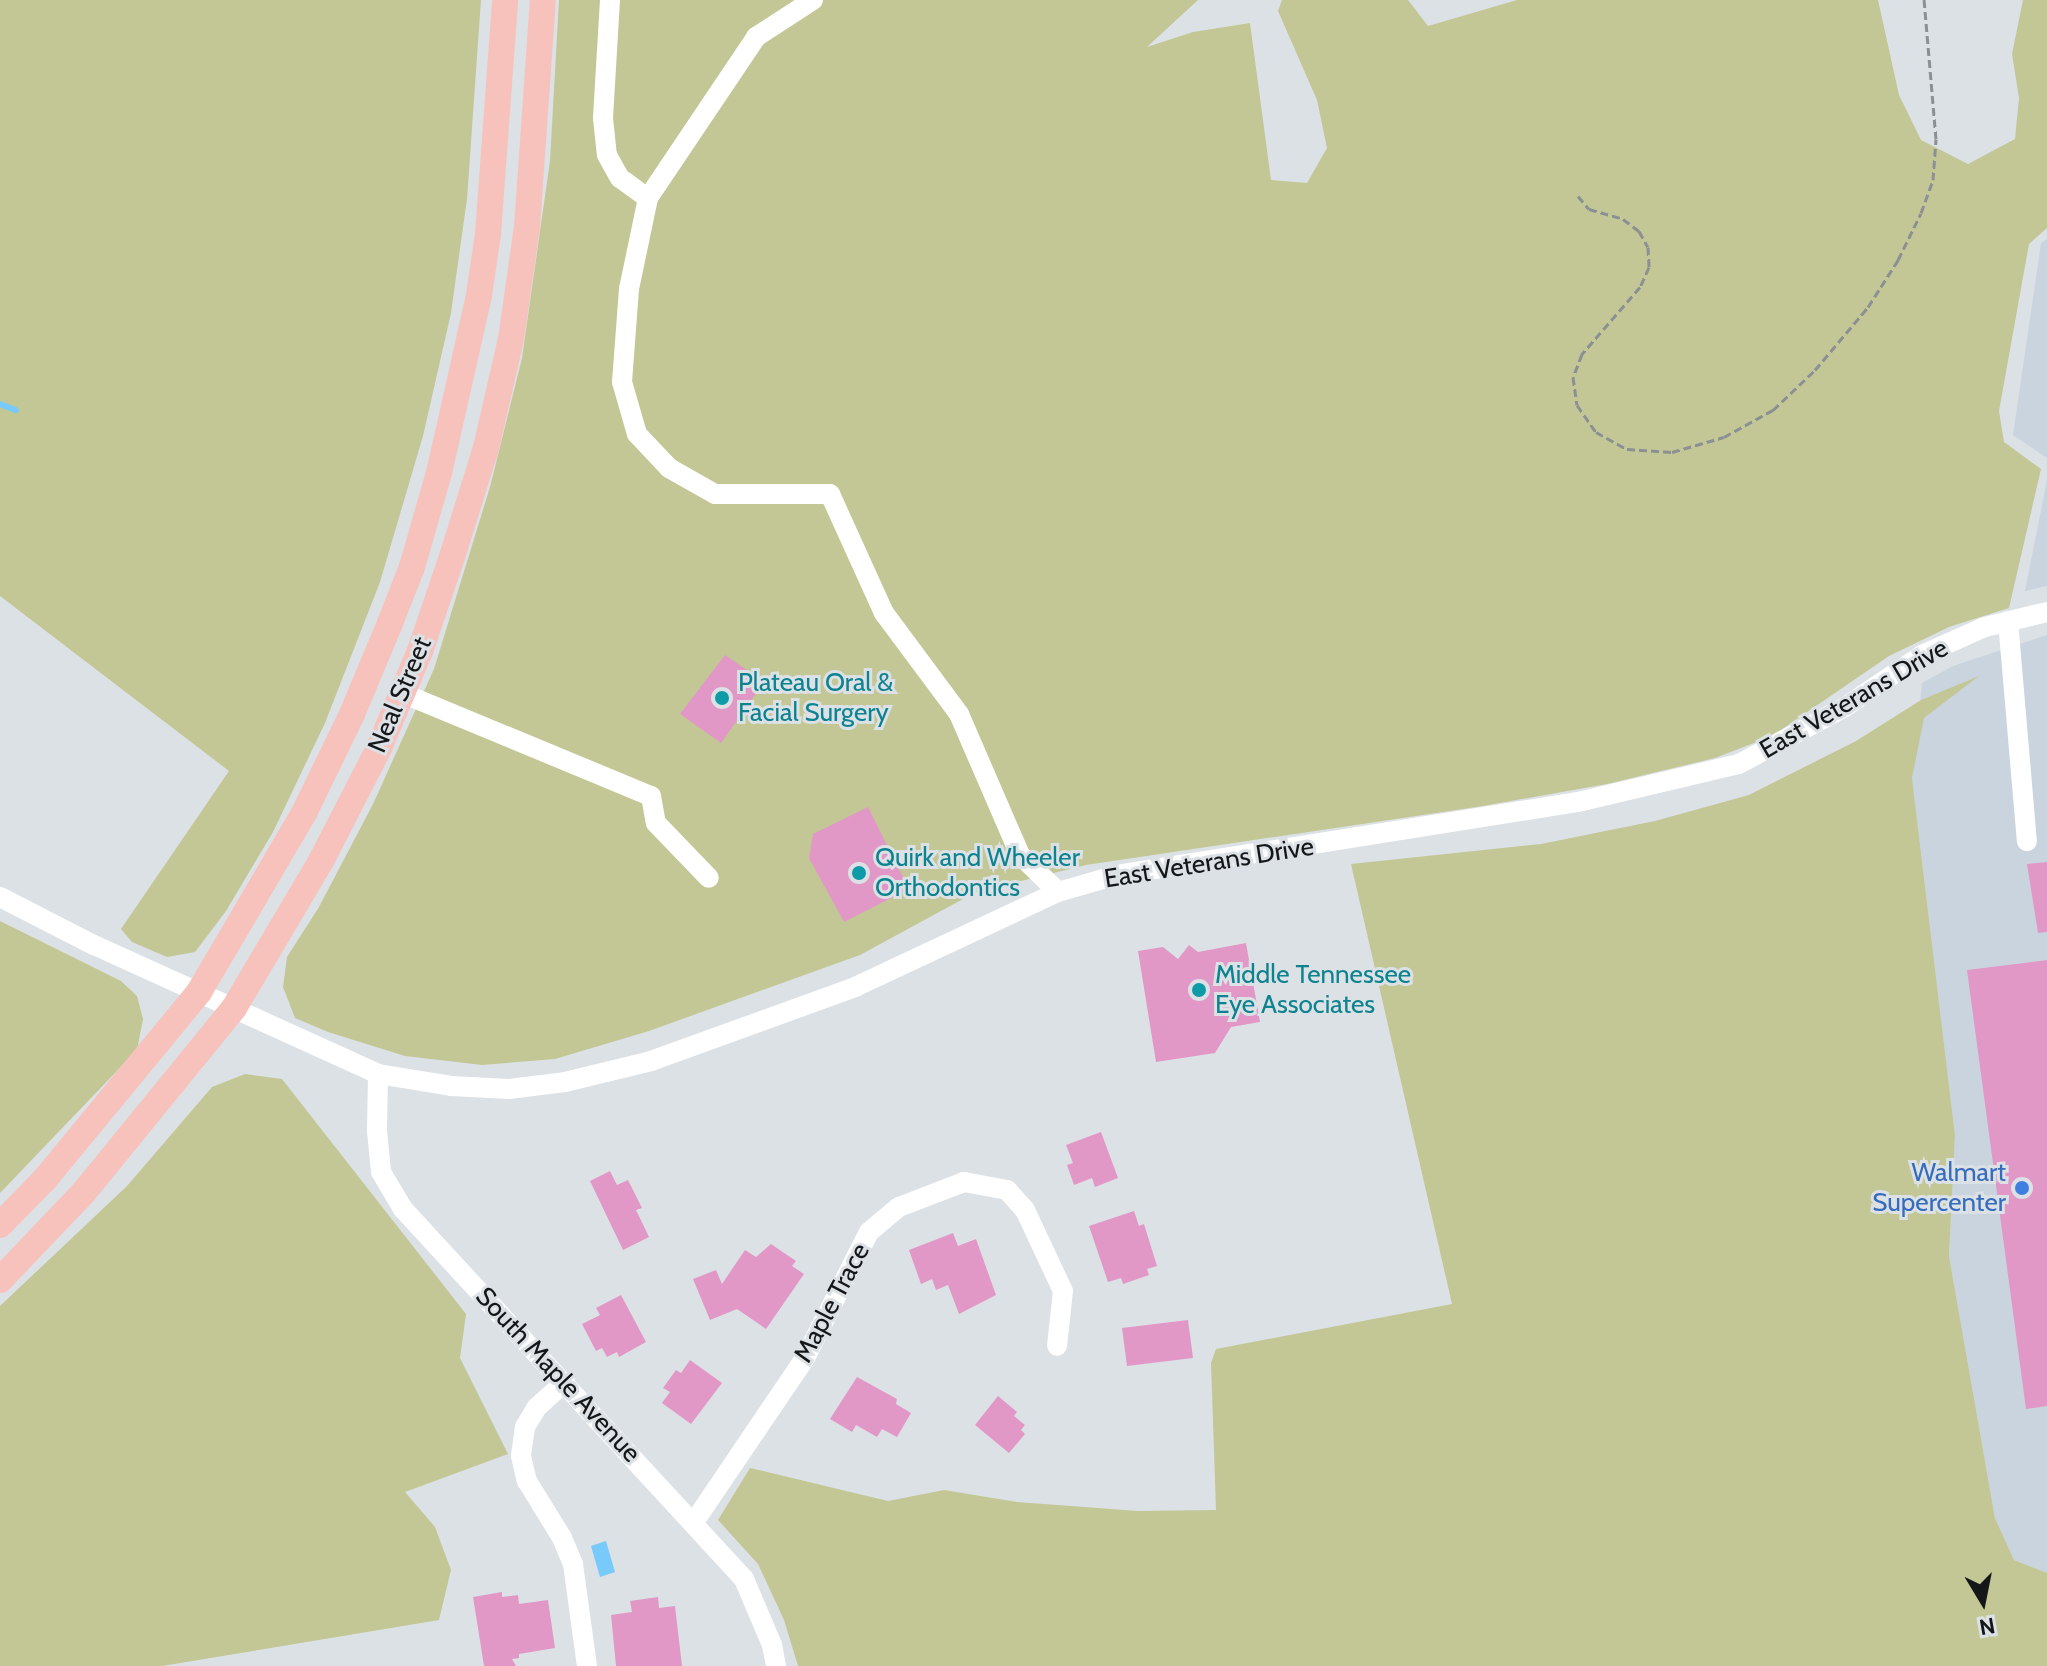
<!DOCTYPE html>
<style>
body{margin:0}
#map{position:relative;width:2047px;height:1666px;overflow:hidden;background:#dce1e6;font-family:Cabin,sans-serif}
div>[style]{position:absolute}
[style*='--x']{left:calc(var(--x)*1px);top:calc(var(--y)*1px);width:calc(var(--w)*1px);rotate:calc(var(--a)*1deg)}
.built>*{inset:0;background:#cad4df}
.green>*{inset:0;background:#c3c795}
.water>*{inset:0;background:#78cafa}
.stream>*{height:6px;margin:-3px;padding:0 3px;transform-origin:3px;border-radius:3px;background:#78cafa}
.building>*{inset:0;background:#e198c6}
.path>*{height:3px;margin-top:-1.5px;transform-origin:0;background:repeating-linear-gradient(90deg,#8c9093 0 8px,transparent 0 12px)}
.minor>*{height:20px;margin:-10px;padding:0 10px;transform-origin:10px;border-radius:10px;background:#fff}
.major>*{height:26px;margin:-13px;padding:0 13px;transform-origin:13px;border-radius:13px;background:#f7c2bc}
.dots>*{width:22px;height:22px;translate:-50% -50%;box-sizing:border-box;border:4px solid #dce1e6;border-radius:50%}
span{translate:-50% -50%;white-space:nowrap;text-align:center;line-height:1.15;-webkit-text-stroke:6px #dce1e6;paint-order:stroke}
.culture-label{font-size:26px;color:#0d838f}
.left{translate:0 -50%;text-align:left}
.street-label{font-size:26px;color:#141617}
.shop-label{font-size:26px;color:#366cbe}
.right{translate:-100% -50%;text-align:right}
.north{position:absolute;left:1943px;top:1562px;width:80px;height:80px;-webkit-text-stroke:6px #dce1e6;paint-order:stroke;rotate:170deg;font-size:22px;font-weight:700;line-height:32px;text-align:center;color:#141617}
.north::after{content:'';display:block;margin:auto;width:28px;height:36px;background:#141617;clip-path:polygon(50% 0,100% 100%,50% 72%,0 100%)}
</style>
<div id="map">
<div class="built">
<div style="clip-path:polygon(2047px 239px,2047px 458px,2013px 435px,2041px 243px)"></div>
<div style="clip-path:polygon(2047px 480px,2047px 586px,2025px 591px)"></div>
<div style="clip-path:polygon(2047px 635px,2047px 1573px,2014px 1560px,1995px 1518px,1949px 1256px,1955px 1135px,1912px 778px,1922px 683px,1953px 666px)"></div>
</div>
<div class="green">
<div style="clip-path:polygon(0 0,481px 0,467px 199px,451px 313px,423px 436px,380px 582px,325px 723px,273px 832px,226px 911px,195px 952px,167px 957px,132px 942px,121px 929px,229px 771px,0 596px)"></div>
<div style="clip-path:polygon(559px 0,1198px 0,1147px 47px,1193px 32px,1250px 23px,1271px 180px,1307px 183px,1327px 148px,1317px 100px,1278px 11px,1282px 0,1408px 0,1428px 26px,1517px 0,1878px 0,1899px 95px,1921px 140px,1968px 164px,2015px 139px,2019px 98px,2012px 54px,2023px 0,2047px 0,2047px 228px,2029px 244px,1999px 411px,2004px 442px,2041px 469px,2009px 608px,1949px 627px,1889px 656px,1772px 736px,1715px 758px,1607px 784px,1483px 806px,1086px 865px,976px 892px,860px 955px,649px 1031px,555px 1059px,482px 1065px,405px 1056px,328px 1032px,295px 1018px,283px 987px,287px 957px,319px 907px,373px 804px,434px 669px,490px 487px,522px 358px,550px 161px)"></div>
<div style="clip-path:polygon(1979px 676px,1924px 718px,1912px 778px,1955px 1135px,1949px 1256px,1995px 1518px,2014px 1560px,2047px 1573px,2047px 1666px,798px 1666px,784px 1620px,758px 1564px,718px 1520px,750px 1468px,888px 1501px,944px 1490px,1017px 1502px,1138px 1511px,1216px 1510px,1211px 1363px,1216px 1349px,1452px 1304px,1351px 864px,1541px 844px,1655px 821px,1749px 795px,1856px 741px,1921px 700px)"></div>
<div style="clip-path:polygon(0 921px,121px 981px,137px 996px,143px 1019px,137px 1050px,0 1193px)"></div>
<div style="clip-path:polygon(245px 1074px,282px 1079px,466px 1314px,460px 1358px,508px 1454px,405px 1492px,435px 1527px,451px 1570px,439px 1620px,162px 1666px,0 1666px,0 1306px,127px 1186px,212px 1087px)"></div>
</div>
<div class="water">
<div style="clip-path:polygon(606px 1541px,615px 1572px,600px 1577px,591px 1546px)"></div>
</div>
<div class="stream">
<div style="--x:0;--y:404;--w:17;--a:21"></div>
</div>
<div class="building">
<div style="clip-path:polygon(725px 655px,764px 682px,721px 743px,680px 714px)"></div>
<div style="clip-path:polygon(868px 807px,909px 889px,844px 922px,809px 858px,813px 834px)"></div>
<div style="clip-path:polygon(2047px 862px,2047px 932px,2038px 933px,2027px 864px)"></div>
<div style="clip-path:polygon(1246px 943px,1260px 1022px,1231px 1027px,1215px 1053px,1156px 1062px,1138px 951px,1163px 947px,1178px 959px,1189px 945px,1198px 952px)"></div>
<div style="clip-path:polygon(2047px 960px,2047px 1406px,2026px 1409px,1967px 970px)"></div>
<div style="clip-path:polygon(1101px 1132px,1118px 1178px,1095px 1187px,1092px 1178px,1074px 1185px,1067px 1165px,1073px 1163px,1066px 1145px)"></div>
<div style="clip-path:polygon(610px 1171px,617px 1185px,628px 1180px,642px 1208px,636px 1210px,649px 1237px,623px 1250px,590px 1181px)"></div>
<div style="clip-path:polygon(1134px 1211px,1139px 1226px,1144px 1224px,1157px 1266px,1147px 1269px,1149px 1275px,1123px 1284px,1121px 1278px,1108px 1282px,1089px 1226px)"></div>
<div style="clip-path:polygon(953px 1233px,958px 1246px,976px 1239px,996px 1295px,959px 1314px,948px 1285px,936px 1290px,932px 1279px,921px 1284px,909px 1250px)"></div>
<div style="clip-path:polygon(771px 1244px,796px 1261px,792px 1266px,804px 1274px,766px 1329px,737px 1309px,710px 1320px,693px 1279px,716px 1270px,722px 1284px,745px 1250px,756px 1257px)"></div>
<div style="clip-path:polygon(621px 1295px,646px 1342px,619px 1357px,617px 1352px,607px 1357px,602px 1348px,596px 1351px,582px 1324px,600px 1315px,596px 1308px)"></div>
<div style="clip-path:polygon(1188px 1320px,1193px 1358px,1127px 1366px,1122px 1328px)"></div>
<div style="clip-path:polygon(690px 1360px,722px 1383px,691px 1424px,662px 1403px,670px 1392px,663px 1388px,676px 1370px,681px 1373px)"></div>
<div style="clip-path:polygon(857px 1377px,897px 1399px,896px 1404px,911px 1413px,897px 1437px,882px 1429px,877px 1437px,856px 1425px,852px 1432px,830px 1419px)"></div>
<div style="clip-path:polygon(998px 1396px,1017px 1412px,1014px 1416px,1025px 1425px,1021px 1430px,1025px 1434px,1009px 1453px,975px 1425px)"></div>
<div style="clip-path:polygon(502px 1592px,502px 1597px,518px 1595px,519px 1604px,548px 1600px,555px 1648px,519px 1654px,519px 1658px,512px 1659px,516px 1666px,484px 1666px,473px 1597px)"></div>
<div style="clip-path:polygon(658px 1597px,659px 1608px,675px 1606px,682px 1666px,616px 1666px,611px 1615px,632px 1612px,630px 1601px)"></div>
</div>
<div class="path">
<div style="--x:1578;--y:196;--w:17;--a:50"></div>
<div style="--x:1589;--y:209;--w:35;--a:16"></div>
<div style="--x:1623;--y:219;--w:20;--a:37"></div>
<div style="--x:1639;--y:231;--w:18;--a:61"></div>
<div style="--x:1648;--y:247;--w:20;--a:87"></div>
<div style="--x:1649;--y:267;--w:22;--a:114"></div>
<div style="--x:1640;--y:287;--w:89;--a:130.9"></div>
<div style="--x:1582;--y:354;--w:25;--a:111"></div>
<div style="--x:1573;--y:377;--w:28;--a:82"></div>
<div style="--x:1577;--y:405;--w:33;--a:55"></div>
<div style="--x:1596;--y:432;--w:35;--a:29"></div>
<div style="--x:1627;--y:449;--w:45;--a:3.8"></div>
<div style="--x:1672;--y:452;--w:54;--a:-16.1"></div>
<div style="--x:1724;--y:437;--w:56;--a:-28.9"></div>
<div style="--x:1773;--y:410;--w:58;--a:-43.6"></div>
<div style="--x:1815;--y:370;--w:82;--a:-49.9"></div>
<div style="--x:1868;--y:307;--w:56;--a:-57.4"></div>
<div style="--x:1898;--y:260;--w:52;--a:-63.9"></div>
<div style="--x:1921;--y:213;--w:35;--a:-70"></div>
<div style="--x:1933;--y:180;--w:41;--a:-85.8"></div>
<div style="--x:1936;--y:139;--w:140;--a:-94.9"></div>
</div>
<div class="minor">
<div style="--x:610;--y:0;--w:118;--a:93.4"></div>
<div style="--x:603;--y:118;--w:37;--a:84"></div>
<div style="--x:607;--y:155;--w:26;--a:61"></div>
<div style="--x:620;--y:178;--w:34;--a:36"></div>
<div style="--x:648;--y:198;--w:93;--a:101.8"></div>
<div style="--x:629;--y:289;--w:93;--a:94.3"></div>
<div style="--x:622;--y:382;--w:54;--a:73.9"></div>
<div style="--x:637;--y:434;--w:47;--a:46.7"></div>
<div style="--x:669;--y:468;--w:53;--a:29.5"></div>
<div style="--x:715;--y:494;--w:115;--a:0"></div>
<div style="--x:830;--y:494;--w:131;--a:65.6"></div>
<div style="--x:884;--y:613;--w:126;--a:53.4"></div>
<div style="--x:959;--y:714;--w:154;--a:66.6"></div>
<div style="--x:1020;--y:855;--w:53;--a:44.2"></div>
<div style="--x:648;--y:198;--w:194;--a:-56.1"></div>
<div style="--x:756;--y:37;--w:68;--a:-33"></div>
<div style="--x:2008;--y:621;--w:221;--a:85.1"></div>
<div style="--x:402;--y:693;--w:269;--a:22.5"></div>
<div style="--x:651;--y:796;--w:27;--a:80"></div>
<div style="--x:656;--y:823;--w:76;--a:46.1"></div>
<div style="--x:0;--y:897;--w:106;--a:27.1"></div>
<div style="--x:94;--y:945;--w:312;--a:24.4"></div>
<div style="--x:378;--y:1074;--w:74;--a:9.3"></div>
<div style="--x:451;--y:1086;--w:58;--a:3"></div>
<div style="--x:509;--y:1089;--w:56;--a:-7.1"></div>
<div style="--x:565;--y:1082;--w:89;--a:-13.7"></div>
<div style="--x:651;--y:1061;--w:217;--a:-19.9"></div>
<div style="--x:855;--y:987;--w:224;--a:-25.1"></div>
<div style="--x:1058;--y:892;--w:61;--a:-16.1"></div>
<div style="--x:1117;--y:875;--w:467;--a:-9"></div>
<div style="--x:1578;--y:802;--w:165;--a:-13.3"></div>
<div style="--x:1739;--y:764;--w:120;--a:-28.3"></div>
<div style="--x:1845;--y:707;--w:93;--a:-34"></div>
<div style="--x:1922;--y:655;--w:69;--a:-24"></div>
<div style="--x:1985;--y:627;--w:64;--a:-13.6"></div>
<div style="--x:378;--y:1074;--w:57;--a:91"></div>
<div style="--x:377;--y:1131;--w:41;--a:84.4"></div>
<div style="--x:381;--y:1172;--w:43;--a:59.3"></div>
<div style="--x:403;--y:1209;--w:503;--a:47.34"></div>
<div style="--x:744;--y:1579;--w:72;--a:67"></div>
<div style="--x:772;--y:1645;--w:21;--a:79"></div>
<div style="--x:565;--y:1382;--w:38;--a:138"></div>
<div style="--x:537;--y:1407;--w:23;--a:121"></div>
<div style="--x:525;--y:1427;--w:29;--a:98"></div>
<div style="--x:521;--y:1456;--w:26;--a:77"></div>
<div style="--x:527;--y:1481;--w:67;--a:58.4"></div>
<div style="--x:562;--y:1538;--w:28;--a:67"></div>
<div style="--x:573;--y:1564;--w:103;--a:82.2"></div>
<div style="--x:694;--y:1522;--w:198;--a:-55.9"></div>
<div style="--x:805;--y:1358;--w:141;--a:-63.1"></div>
<div style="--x:869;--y:1232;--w:39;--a:-40"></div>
<div style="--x:899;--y:1207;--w:70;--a:-21"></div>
<div style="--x:964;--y:1182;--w:44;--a:10.5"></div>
<div style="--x:1007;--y:1190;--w:27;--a:48"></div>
<div style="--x:1025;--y:1210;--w:89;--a:64.9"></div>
<div style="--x:1063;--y:1291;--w:55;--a:96.2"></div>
</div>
<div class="major">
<div style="--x:0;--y:1225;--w:64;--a:-45.6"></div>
<div style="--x:45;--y:1179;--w:242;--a:-50.5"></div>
<div style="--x:199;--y:992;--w:210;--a:-59.6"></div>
<div style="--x:305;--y:811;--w:108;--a:-64.1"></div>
<div style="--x:352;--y:714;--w:99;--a:-67.3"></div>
<div style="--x:390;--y:623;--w:60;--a:-68.6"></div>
<div style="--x:412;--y:567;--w:98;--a:-74"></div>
<div style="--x:439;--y:473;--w:182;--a:-77.3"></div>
<div style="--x:479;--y:295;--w:62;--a:-81.6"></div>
<div style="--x:488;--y:234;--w:235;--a:-85.8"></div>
<div style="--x:0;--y:1280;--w:122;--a:-46.3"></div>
<div style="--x:84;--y:1192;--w:237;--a:-50.8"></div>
<div style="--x:234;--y:1008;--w:173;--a:-59.4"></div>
<div style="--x:322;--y:859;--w:125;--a:-62.8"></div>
<div style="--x:379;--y:748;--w:105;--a:-67.1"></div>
<div style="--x:420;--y:651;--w:99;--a:-71.2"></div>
<div style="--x:452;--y:557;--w:114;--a:-72.7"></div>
<div style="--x:486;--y:448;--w:112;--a:-77.1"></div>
<div style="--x:511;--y:339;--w:113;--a:-81.9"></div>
<div style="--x:527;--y:227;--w:228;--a:-86"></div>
</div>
<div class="dots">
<div style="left:722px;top:698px;background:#0f9aa8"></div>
<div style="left:859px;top:873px;background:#0f9aa8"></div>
<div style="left:1199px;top:990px;background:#0f9aa8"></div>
<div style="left:2022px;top:1188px;background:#3f7fe0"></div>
</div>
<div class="culture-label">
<span class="left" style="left:738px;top:698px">Plateau Oral &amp;<br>Facial Surgery</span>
<span class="left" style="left:875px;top:873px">Quirk and Wheeler<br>Orthodontics</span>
<span class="left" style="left:1215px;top:990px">Middle Tennessee<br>Eye Associates</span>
</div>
<div class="street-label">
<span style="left:400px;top:695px;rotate:-67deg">Neal Street</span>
<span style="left:1854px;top:699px;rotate:-30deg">East Veterans Drive</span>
<span style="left:1209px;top:863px;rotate:-9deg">East Veterans Drive</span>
<span style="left:832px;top:1303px;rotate:-62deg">Maple Trace</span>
<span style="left:558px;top:1375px;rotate:47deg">South Maple Avenue</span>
</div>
<div class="shop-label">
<span class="right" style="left:2006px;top:1188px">Walmart<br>Supercenter</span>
</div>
<div class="north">N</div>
</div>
